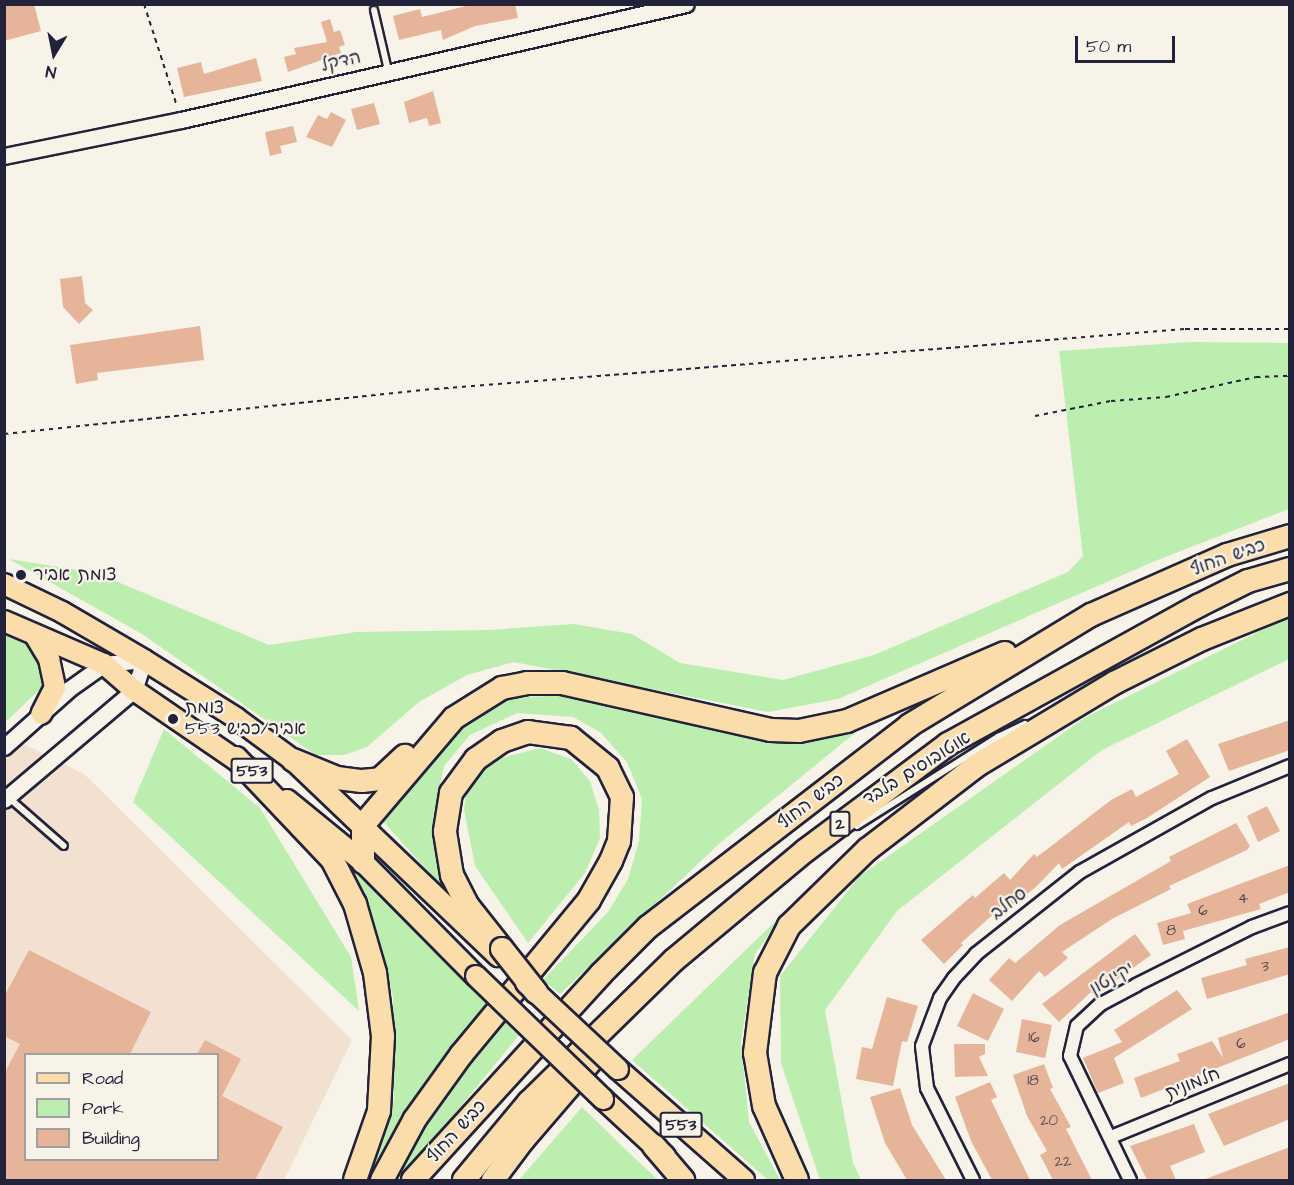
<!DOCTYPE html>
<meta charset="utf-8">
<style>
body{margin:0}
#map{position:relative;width:1294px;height:1185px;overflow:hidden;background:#f7f3e8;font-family:"Architects Daughter","Playpen Sans Hebrew",sans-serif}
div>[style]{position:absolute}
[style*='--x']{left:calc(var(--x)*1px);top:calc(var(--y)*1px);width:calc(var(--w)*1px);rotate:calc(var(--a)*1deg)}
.built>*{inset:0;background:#f2e0d0}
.green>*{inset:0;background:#bceeaf}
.building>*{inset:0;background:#e6b498}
.path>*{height:2px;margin-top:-1px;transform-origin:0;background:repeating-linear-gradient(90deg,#22223b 0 4.5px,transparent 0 9px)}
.roads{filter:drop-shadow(2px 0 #22223b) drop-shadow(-2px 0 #22223b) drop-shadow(0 2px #22223b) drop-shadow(0 -2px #22223b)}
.service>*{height:6px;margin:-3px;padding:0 3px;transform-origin:3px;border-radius:3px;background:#f7f3e8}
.minor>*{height:12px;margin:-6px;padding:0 6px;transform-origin:6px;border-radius:6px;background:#f7f3e8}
.tertiary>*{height:15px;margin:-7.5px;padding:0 7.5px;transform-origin:7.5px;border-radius:7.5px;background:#f7f3e8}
.primary>*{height:20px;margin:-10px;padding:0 10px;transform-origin:10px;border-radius:10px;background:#faddab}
.motorway>*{height:22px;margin:-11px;padding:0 11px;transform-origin:11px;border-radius:11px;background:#faddab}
.bridges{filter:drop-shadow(2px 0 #22223b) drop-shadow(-2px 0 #22223b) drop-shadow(0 2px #22223b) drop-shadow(0 -2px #22223b)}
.primary-bridge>*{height:20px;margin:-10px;padding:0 10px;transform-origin:10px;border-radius:10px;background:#faddab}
.motorway-bridge>*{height:22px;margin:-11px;padding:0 11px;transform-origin:11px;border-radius:11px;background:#faddab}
.dots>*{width:16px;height:16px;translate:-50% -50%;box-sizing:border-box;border:3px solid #f7f3e8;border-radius:50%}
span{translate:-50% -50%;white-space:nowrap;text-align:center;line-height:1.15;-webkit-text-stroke:4.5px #f7f3e8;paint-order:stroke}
.number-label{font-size:15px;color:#534652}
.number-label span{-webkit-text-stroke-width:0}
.shield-label span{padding:2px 4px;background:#f7f3e8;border:2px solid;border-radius:4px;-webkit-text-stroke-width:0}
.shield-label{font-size:16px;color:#22223b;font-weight:700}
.street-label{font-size:18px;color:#22223b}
.poi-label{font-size:18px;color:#22223b}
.left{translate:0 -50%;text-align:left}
.frame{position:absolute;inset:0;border:6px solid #22223b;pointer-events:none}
.legend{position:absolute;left:24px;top:1053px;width:195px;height:108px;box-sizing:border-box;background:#f7f3e8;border:2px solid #a29fa3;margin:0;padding:8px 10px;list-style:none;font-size:18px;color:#22223b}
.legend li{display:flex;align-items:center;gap:12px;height:30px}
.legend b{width:30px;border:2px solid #a29fa3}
.north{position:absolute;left:24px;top:24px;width:60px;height:60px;-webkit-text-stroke:4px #f7f3e8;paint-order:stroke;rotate:190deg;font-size:16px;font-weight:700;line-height:24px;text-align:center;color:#22223b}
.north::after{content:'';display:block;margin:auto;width:21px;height:27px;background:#22223b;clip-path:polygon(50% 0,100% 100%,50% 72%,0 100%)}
.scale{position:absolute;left:1075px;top:36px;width:100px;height:27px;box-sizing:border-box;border:3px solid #22223b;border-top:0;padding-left:8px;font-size:18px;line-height:21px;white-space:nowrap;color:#22223b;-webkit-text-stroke:4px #f7f3e8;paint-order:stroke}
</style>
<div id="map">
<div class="built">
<div style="clip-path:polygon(evenodd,4px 734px,84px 774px,352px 1040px,284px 1180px,5px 1180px,4px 734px,26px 1054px,218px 1054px,218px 1160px,26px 1160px,26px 1054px)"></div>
</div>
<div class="green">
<div style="clip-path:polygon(1190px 342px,1289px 343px,1289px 509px,1155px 561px,838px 699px,768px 712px,514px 662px,467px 675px,419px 702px,367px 747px,344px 755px,316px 755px,142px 634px,9px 559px,96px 573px,269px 645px,356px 632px,488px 630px,574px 624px,632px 634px,680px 663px,783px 680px,874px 655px,1068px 572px,1083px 556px,1059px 351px)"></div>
<div style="clip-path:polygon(1289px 617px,1289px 659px,1102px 750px,897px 911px,825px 1010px,853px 1163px,861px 1180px,820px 1180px,781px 1063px,780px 976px,860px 876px,1086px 717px)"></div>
<div style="clip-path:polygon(4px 635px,24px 638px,46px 674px,42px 687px,8px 720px,4px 720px)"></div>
<div style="clip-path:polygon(563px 695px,776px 743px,823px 737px,866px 724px,720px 843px,560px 994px,543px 980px,608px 912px,628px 879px,639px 841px,642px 799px,627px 762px,600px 732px,573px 717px,517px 713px,470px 735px,444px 766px,433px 818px,442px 887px,380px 818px,474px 717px,513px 698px)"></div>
<div style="clip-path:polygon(164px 729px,260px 808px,351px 957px,359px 1011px,133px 802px)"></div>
<div style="clip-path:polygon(540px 748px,571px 759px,590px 781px,599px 810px,600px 838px,585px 873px,528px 943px,475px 866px,464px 810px,467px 788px,494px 760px)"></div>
<div style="clip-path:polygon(341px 853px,489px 1001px,375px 1180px,367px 1180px,394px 1101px,393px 996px,374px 924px)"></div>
<div style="clip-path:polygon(783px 914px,755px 954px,741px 1042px,749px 1122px,780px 1180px,768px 1180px,632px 1060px)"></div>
<div style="clip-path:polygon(503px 1016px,519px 1035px,401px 1180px,393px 1180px,433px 1111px)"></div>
<div style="clip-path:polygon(582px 1107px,624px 1148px,658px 1180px,519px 1180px)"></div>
</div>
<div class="building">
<div style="clip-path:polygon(4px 4px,34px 4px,41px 31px,4px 41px)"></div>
<div style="clip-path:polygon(474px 4px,515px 4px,518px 18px,475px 26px,443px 40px,441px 30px,399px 40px,393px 16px,420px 9px,422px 17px)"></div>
<div style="clip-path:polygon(330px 19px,334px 32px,340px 30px,345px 45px,339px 47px,341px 53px,288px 72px,284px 57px,296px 54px,294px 48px,327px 42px,321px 22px)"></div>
<div style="clip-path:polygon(256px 58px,262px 81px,184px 97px,177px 68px,201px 62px,204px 74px)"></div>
<div style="clip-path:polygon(433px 91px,441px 123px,429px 126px,427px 118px,409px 123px,404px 102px)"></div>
<div style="clip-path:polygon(374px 103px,380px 124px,357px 130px,351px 109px)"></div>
<div style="clip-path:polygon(331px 112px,346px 120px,332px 147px,306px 137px,318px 115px,327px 119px)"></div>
<div style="clip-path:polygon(293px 126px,297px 142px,280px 146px,282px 153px,270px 156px,265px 132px)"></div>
<div style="clip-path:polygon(82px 276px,85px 303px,93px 310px,79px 324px,63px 307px,60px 279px)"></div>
<div style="clip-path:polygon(200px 326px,204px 360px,97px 373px,98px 380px,76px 384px,70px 345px)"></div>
<div style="clip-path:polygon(1290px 720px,1290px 750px,1229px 771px,1218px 744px)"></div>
<div style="clip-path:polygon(1187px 739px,1210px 777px,1147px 818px,1131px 826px,1129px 822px,1062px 869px,1059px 863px,1036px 887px,1000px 915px,997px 911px,961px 943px,963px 945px,944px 964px,921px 940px,973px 895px,975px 898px,1004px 873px,1010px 880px,1034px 854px,1037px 857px,1111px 800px,1132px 789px,1136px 797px,1179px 774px,1166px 751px)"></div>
<div style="clip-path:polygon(1267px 806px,1280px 831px,1258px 842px,1247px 816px)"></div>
<div style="clip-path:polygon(1236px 823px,1250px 846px,1247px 850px,1169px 886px,1171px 889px,1112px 919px,1062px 952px,1068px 958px,1045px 977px,1039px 971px,1012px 1001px,989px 980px,1009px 958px,1015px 963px,1060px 925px,1171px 861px,1169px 857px)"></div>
<div style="clip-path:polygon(1290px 865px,1290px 892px,1259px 904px,1261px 909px,1183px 931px,1185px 939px,1163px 945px,1157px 923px,1191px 913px,1187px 904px)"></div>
<div style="clip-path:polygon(1135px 934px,1151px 955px,1094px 996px,1091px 992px,1059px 1022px,1042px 1004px)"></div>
<div style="clip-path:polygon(1290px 947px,1290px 974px,1207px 999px,1201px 978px,1247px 965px,1245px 959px)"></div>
<div style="clip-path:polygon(29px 950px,151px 1012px,130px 1054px,26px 1054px,26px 1160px,218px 1160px,218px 1054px,197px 1054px,205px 1040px,241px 1059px,222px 1096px,283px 1127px,255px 1180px,4px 1180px,4px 1074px,20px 1044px,4px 1036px,4px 997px)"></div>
<div style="clip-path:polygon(1177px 990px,1192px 1009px,1114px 1058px,1124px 1083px,1098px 1093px,1083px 1058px,1122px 1042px,1114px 1030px)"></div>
<div style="clip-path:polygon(973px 993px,1004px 1009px,988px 1041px,957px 1026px)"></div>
<div style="clip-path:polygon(887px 997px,918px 1006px,907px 1042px,902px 1041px,893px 1086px,856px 1079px,862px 1047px,872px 1049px)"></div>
<div style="clip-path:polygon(1290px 1012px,1290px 1039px,1141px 1098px,1134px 1078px,1180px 1061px,1177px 1054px,1212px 1041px,1223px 1058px,1218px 1038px)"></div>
<div style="clip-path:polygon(1022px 1019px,1052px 1025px,1045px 1058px,1016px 1052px)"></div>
<div style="clip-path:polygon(954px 1044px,985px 1044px,985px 1054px,979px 1057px,988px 1076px,955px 1077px)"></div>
<div style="clip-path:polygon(1044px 1064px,1053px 1088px,1050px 1089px,1071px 1127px,1066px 1129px,1092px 1180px,1053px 1180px,1040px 1155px,1047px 1151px,1027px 1116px,1013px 1075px)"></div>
<div style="clip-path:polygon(990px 1082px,997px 1097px,991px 1100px,1030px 1180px,992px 1180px,971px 1141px,955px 1097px)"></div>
<div style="clip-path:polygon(1290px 1083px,1290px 1119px,1224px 1146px,1208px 1114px)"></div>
<div style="clip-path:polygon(900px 1088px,912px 1125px,946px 1180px,907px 1180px,885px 1143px,870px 1097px)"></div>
<div style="clip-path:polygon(1194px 1124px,1205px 1152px,1170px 1166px,1176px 1180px,1147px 1180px,1130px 1146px)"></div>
<div style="clip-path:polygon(1290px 1147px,1290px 1178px,1282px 1180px,1203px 1180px)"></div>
</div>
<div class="path">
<div style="--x:144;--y:4;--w:107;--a:72.1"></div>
<div style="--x:1035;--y:416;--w:77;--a:-11.2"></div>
<div style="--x:1111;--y:401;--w:55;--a:-4.2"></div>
<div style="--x:1166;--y:397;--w:92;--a:-12.5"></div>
<div style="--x:1256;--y:377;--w:34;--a:-2"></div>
<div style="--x:4;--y:434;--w:433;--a:-6"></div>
<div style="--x:435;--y:389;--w:752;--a:-4.57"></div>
<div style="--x:1185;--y:329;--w:105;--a:0"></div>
</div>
<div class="roads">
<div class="service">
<div style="--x:374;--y:10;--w:62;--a:76.9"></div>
<div style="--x:8;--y:797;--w:74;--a:41.2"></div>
<div style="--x:857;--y:826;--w:167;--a:-32.3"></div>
<div style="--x:998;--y:737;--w:30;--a:-26"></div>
</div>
<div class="minor">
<div style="--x:1111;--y:1137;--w:193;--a:-22.2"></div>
<div style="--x:973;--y:1180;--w:103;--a:-116.6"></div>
<div style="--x:927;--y:1088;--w:42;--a:-96.8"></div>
<div style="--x:922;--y:1046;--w:51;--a:-69.4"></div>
<div style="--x:940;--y:998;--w:24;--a:-55"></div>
<div style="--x:954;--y:978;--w:33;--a:-47"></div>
<div style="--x:976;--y:954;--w:132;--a:-38.3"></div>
<div style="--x:1080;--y:872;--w:151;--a:-29.3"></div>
<div style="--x:1212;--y:798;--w:84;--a:-22.3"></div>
<div style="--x:1130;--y:1180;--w:138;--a:-115.8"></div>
<div style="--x:1070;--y:1056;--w:31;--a:-77"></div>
<div style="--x:1077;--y:1026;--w:33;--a:-43"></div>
<div style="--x:1101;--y:1004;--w:40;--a:-28"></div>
<div style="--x:1136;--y:985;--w:130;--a:-26.6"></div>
<div style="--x:1252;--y:927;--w:40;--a:-20.2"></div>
</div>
<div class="tertiary">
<div style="--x:4;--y:156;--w:181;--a:-11.5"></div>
<div style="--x:181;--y:120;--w:518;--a:-12.94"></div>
<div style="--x:4;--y:747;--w:87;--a:-41.7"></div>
<div style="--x:69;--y:689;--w:43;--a:-35.5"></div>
<div style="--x:104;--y:664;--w:40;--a:-5.7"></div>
<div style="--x:144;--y:660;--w:32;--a:108"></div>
<div style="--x:134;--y:690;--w:170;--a:139.8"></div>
</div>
<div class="primary">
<div style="--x:4;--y:584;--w:64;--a:25.8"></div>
<div style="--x:62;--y:612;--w:95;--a:30.3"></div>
<div style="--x:144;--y:660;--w:109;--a:32.2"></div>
<div style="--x:236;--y:718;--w:71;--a:36.4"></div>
<div style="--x:293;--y:760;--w:284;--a:43.7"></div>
<div style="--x:4;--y:621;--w:109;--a:23.3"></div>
<div style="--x:104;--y:664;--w:40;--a:41"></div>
<div style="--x:134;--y:690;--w:138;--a:34.4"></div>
<div style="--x:36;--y:637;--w:26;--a:59"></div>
<div style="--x:49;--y:659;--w:29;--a:78"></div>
<div style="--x:55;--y:687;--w:30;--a:117"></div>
<div style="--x:287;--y:800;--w:98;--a:39.2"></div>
<div style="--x:363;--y:862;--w:161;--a:45.3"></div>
<div style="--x:618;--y:1069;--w:168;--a:41.4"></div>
<div style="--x:603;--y:1099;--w:84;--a:42.6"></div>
</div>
<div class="motorway">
<div style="--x:236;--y:758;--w:139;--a:46.5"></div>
<div style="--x:332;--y:859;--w:51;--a:62.9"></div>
<div style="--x:355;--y:904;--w:72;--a:73.8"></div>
<div style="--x:375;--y:973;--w:64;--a:82.8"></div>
<div style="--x:383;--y:1036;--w:75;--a:93.1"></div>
<div style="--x:379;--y:1111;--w:73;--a:109.2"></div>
<div style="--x:293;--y:760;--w:48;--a:22.2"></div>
<div style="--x:337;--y:778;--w:25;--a:7"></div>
<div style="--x:362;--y:781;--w:18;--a:-6"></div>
<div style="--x:380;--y:779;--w:34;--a:-43"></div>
<div style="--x:363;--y:862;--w:37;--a:-90"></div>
<div style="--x:363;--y:825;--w:140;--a:-49.6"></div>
<div style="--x:454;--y:718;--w:57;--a:-32"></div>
<div style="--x:502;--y:688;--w:25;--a:-11"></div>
<div style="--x:527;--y:683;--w:35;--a:0"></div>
<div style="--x:562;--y:683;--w:214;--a:12.7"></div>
<div style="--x:771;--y:730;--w:28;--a:2"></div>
<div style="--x:799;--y:731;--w:49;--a:-11.8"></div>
<div style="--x:847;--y:721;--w:172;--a:-23.3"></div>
<div style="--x:654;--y:1146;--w:45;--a:49.5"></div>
<div style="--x:382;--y:1180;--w:69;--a:-61.6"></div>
<div style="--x:415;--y:1119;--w:79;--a:-54.3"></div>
<div style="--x:461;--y:1055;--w:201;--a:-50.4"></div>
<div style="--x:589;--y:900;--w:45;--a:-60.6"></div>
<div style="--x:611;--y:861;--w:22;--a:-68"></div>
<div style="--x:619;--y:841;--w:44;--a:-86.1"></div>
<div style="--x:622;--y:797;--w:32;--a:-116"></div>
<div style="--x:608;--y:768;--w:48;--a:-141"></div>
<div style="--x:571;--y:738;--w:43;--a:-172.1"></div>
<div style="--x:528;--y:732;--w:28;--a:161"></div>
<div style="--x:502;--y:741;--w:32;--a:145"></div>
<div style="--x:476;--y:759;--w:42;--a:126.3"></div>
<div style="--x:451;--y:793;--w:39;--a:99"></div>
<div style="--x:445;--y:832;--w:44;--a:80.8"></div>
<div style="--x:452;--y:875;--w:35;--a:63"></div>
<div style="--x:468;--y:906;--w:55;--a:51.7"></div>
<div style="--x:413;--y:1180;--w:279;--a:-47.6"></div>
<div style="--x:601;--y:974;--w:66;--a:-45"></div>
<div style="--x:648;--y:927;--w:331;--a:-37.6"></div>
<div style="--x:910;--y:725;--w:212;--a:-31.3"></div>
<div style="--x:1091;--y:615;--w:149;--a:-23.8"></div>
<div style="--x:1227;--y:555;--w:66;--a:-16.8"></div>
<div style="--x:464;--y:1180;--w:102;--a:-50.2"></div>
<div style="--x:529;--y:1102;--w:203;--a:-44.4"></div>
<div style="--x:674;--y:960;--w:172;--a:-39.8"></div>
<div style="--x:806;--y:850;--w:177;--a:-36.7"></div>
<div style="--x:948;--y:744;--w:286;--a:-28.9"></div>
<div style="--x:1198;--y:606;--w:56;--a:-26.6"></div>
<div style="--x:1248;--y:581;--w:44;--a:-15.9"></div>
<div style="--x:493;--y:1180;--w:50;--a:-53.1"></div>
<div style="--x:523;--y:1140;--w:104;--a:-49.3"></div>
<div style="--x:797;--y:1180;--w:81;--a:-114"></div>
<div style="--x:764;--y:1106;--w:54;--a:-99.6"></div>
<div style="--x:755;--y:1053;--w:81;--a:-82.9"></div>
<div style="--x:765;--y:973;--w:53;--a:-62.9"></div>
<div style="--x:789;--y:926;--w:110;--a:-44.3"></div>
<div style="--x:868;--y:849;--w:136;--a:-37.5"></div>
<div style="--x:976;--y:766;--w:161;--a:-31"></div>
<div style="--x:1114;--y:683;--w:98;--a:-26.6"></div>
<div style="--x:1202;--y:639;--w:95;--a:-21.7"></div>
</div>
</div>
<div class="bridges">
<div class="primary-bridge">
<div style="--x:476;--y:976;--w:177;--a:44.1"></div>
<div style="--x:526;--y:983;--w:126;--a:43.1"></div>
</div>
<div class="motorway-bridge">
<div style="--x:502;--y:949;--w:55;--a:51.7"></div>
</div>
</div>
<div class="dots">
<div style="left:21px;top:575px;background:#22223b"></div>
<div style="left:173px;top:719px;background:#22223b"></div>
</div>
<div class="number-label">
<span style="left:1243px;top:899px">4</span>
<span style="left:1203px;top:911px">6</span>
<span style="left:1171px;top:931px">8</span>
<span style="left:1265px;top:967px">3</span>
<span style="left:1034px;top:1038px">16</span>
<span style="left:1241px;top:1044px">6</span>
<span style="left:1033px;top:1081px">18</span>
<span style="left:1049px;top:1121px">20</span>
<span style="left:1063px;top:1162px">22</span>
</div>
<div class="shield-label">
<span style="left:252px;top:771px">553</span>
<span style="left:840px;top:824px">2</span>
<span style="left:681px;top:1125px">553</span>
</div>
<div class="street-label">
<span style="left:341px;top:62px;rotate:-13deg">הדקל</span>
<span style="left:1228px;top:558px;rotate:-20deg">כביש החוף</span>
<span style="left:917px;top:769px;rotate:-32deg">אוטובוסים בלבד</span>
<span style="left:811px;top:802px;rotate:-38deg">כביש החוף</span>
<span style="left:1009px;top:904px;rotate:-38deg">סחלב</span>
<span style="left:1112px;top:979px;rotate:-30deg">יקינטון</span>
<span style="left:1193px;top:1084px;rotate:-22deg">חלמונית</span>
<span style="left:457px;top:1132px;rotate:-48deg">כביש החוף</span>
</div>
<div class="poi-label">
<span class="left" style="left:33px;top:575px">צומת אביר</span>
<span class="left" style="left:185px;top:719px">צומת<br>אביר/כביש 553</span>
</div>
<div class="frame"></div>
<ul class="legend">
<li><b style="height:8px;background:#faddab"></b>Road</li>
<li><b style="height:16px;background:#bceeaf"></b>Park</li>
<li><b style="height:16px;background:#e6b498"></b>Building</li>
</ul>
<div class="north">N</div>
<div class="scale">50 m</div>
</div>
